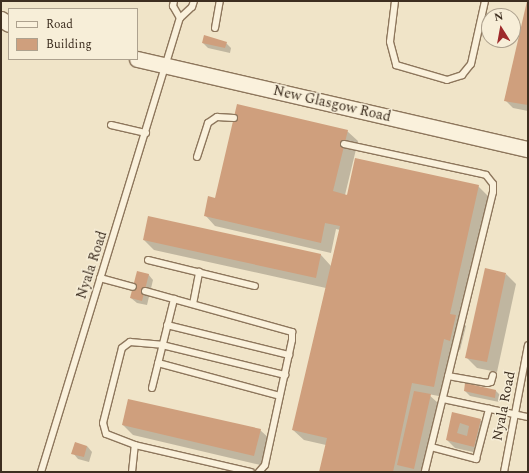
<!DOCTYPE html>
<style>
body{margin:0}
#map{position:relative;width:529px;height:473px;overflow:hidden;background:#f0e4c8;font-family:Spectral,serif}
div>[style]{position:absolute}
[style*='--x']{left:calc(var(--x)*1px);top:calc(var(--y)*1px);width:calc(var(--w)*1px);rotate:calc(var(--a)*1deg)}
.shadow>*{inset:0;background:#0003}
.building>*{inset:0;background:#cf9f7d}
.roads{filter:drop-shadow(1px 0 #8d765c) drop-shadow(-1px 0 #8d765c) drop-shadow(0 1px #8d765c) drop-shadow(0 -1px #8d765c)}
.service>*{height:6px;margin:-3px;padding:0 3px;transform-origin:3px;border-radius:3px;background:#faf1dc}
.tertiary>*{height:15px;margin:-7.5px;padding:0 7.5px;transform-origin:7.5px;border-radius:7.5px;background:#faf1dc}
span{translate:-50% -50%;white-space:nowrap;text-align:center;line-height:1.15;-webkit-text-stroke:3px #f7eed8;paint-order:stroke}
.street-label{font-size:14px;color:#3d2e20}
.frame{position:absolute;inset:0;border:2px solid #3d2e20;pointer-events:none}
.legend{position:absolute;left:8px;top:8px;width:130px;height:52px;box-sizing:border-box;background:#f7eed8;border:1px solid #ada18e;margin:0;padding:5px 7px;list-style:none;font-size:12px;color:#3d2e20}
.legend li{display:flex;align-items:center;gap:8px;height:20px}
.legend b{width:20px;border:1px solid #ada18e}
.north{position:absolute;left:481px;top:8px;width:40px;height:40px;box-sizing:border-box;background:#f7eed8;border:1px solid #ada18e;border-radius:50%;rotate:349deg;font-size:11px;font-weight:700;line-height:16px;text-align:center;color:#3d2e20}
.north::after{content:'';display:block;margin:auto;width:14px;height:18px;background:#9e2a2b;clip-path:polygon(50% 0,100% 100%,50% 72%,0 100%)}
</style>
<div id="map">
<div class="shadow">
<div style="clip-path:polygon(528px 2px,528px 111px,513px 108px,505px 100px)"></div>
<div style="clip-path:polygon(203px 43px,226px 43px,231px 48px,230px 53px,208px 48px)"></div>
<div style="clip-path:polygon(347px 131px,358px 141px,345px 195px,478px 186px,488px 196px,461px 321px,466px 326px,460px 350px,454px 349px,444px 397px,428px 394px,438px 403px,422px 472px,320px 472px,326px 445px,304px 440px,293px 430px,326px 288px,154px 250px,144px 240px,321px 255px,331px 266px,340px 230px,336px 229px,331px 253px,215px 226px,205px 215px,216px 199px)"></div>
<div style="clip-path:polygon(148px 274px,153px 280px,147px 305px,137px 303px,131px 298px)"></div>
<div style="clip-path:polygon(506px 274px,516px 284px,497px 372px,477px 368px,466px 357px)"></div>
<div style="clip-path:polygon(465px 391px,496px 391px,501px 396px,499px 402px,470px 396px)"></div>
<div style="clip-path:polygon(453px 413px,480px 420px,488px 427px,482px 454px,455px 448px,447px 440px)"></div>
<div style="clip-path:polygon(123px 425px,260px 430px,271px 440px,265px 466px,133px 435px)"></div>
<div style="clip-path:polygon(87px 446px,92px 452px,89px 462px,78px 459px,73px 453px)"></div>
</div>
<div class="building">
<div style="clip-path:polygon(527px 1px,528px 1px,528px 105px,504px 101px)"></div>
<div style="clip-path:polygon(204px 35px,227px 42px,225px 48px,202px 43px)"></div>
<div style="clip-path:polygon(237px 104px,348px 130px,333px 191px,347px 195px,355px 158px,479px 185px,450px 314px,456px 315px,450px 341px,444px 339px,434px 387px,412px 383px,393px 472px,319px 472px,327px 438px,292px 430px,340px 226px,325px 223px,321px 243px,204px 216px,208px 196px,215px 198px)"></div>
<div style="clip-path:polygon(148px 216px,321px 254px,316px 278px,143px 240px)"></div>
<div style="clip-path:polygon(485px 268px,506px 273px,487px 362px,465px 358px)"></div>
<div style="clip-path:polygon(137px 271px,149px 274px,142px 301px,130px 298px)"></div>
<div style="clip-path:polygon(465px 383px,496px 390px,495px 398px,464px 391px)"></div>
<div style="clip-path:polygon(414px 391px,431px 394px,414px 469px,397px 465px)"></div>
<div style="clip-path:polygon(128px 399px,261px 429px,254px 456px,122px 425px)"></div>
<div style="clip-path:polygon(evenodd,452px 412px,481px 419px,474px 447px,446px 440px,452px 412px,460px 423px,469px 426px,467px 436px,457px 433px,460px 423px)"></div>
<div style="clip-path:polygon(75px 442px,87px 446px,84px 457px,71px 454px)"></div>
</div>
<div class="roads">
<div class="service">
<div style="--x:395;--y:1;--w:41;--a:97"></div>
<div style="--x:390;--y:42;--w:24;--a:75"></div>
<div style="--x:396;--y:65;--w:53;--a:16.4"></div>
<div style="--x:447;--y:80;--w:16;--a:-18"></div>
<div style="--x:462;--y:75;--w:14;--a:-51"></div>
<div style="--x:471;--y:64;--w:65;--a:-77.5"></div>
<div style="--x:180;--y:18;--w:16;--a:-43"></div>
<div style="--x:192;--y:7;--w:6;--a:-72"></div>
<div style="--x:215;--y:28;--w:27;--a:-80"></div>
<div style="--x:111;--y:125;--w:36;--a:13"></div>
<div style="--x:344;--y:144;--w:137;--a:12.2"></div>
<div style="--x:478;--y:173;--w:8;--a:14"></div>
<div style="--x:486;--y:175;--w:11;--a:52"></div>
<div style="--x:493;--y:184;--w:8;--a:90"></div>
<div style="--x:493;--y:192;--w:288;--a:103.7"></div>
<div style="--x:197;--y:157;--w:36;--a:-72"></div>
<div style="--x:208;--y:123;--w:11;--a:-34"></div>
<div style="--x:217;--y:117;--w:17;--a:3"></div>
<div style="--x:148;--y:260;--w:110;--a:13.7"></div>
<div style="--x:100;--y:278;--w:34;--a:15"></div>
<div style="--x:145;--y:291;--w:153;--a:15.6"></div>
<div style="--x:292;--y:332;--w:8;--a:90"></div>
<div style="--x:292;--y:340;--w:128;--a:102.2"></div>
<div style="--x:265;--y:465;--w:9;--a:131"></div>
<div style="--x:193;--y:304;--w:33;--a:-79"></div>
<div style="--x:167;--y:325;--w:126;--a:13.8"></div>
<div style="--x:158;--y:363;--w:126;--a:15.1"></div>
<div style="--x:448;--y:376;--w:40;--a:10"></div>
<div style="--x:487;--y:383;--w:4;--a:-14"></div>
<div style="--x:491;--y:382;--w:7;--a:-74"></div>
<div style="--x:152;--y:388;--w:92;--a:-76.1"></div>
<div style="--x:443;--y:399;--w:87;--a:12"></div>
<div style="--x:135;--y:445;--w:31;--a:-159"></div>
<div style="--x:106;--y:434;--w:11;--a:-105"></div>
<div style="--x:103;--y:423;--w:77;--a:-75.8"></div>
<div style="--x:122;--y:348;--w:10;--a:-37"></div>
<div style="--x:130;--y:342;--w:32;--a:5"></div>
<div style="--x:162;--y:345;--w:127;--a:13.7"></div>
<div style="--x:431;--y:447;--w:47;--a:14.9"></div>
<div style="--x:476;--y:459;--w:52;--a:-75.4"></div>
<div style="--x:41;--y:472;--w:475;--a:-73"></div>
<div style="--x:180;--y:18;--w:14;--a:-120"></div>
<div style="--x:173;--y:6;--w:5;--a:-79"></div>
<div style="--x:132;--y:472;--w:27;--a:-84"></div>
<div style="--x:135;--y:445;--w:119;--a:13.1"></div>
<div style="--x:504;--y:472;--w:129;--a:-79.3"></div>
</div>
<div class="tertiary">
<div style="--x:1;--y:19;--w:9;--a:32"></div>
<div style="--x:137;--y:59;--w:401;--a:13"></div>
</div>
</div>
<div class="street-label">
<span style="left:332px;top:104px;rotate:13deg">New Glasgow Road</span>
<span style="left:92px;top:265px;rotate:-72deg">Nyala Road</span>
<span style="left:504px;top:406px;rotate:-79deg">Nyala Road</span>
</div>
<div class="frame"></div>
<ul class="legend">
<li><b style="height:5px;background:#faf1dc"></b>Road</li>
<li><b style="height:11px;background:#cf9f7d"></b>Building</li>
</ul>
<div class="north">N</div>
</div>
